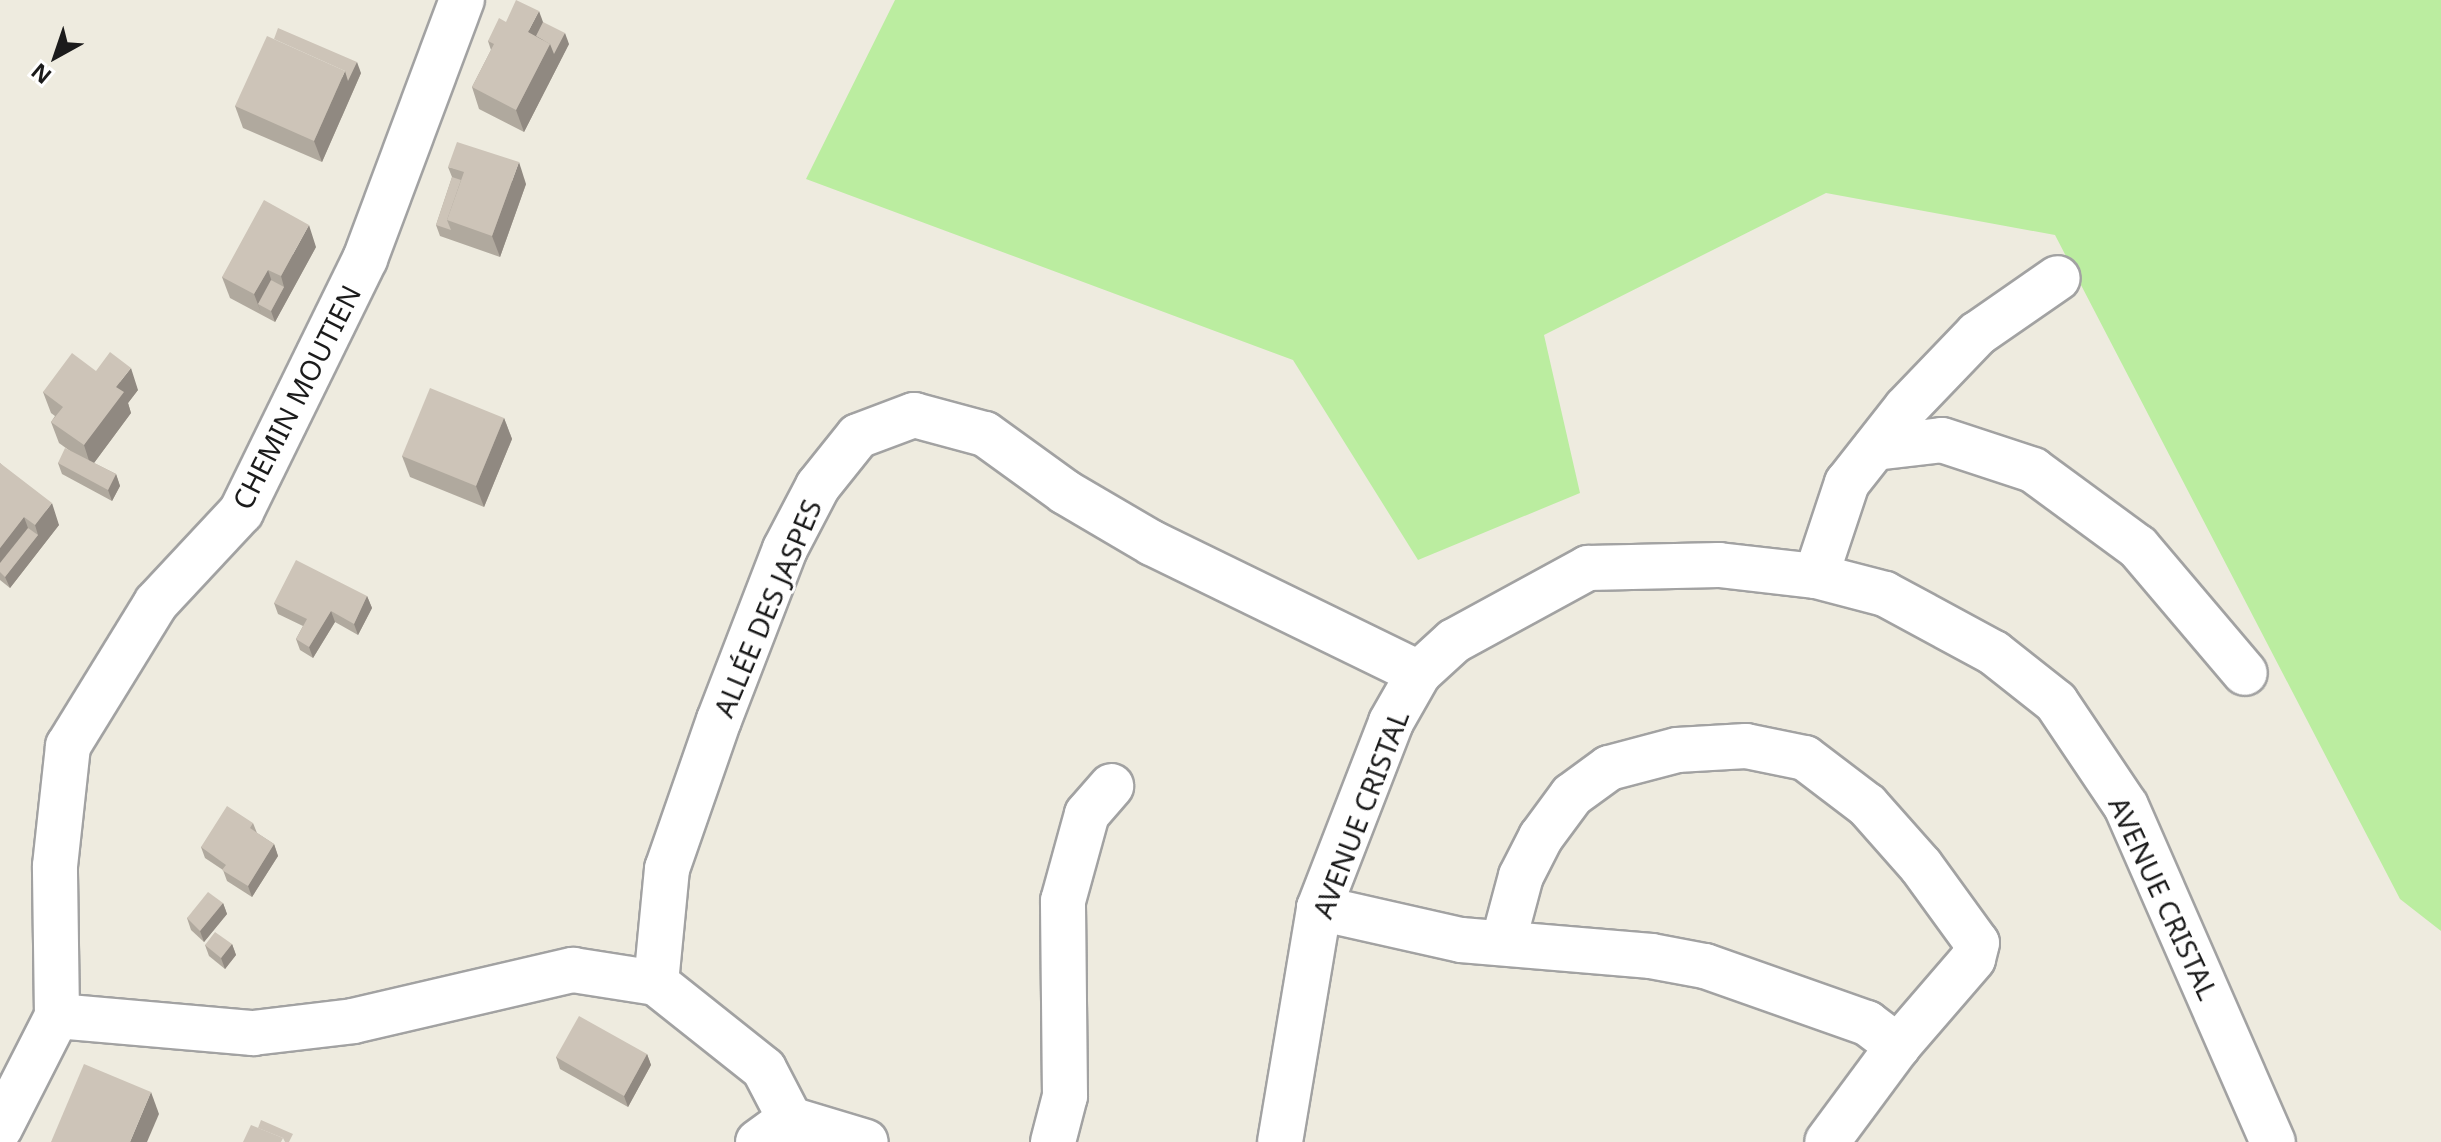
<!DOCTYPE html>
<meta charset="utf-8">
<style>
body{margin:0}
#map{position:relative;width:2441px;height:1142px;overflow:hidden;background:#eeebdf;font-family:"Noto Sans",sans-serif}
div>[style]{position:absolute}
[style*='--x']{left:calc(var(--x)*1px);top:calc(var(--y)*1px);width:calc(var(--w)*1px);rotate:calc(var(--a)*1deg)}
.grass>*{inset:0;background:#bbeda0}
.roads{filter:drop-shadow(2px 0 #a2a2a2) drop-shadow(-2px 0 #a2a2a2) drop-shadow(0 2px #a2a2a2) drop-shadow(0 -2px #a2a2a2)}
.minor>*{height:44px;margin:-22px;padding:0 22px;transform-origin:22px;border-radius:22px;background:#fff}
.wall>*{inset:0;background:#b0a99e}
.shaded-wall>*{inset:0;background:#908981}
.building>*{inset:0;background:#cdc4b8}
span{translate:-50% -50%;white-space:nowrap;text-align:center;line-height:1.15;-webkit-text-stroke:6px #fff;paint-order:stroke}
.street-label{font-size:28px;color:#1b1b1b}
.north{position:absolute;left:16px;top:16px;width:80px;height:80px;-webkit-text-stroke:6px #fff;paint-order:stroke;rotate:220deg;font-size:22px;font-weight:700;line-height:32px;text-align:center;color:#1b1b1b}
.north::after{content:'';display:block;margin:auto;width:28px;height:36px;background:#1b1b1b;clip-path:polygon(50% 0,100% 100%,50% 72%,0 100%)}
</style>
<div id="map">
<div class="grass">
<div style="clip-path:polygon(895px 0,2441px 0,2441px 931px,2400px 899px,2055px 235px,1826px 193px,1544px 335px,1580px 493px,1418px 560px,1293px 360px,806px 179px)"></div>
</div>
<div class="roads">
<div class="minor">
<div style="--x:1875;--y:448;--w:67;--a:-6.8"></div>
<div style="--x:1942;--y:440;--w:96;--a:18.2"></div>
<div style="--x:2033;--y:470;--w:130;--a:36.3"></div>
<div style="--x:2138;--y:547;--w:165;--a:49.7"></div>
<div style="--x:1816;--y:576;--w:98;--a:-71.6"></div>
<div style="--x:1847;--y:483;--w:95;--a:-51.8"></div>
<div style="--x:1906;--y:408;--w:103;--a:-46.2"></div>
<div style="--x:1977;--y:334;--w:98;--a:-34.7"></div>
<div style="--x:1319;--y:908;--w:146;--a:12.7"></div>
<div style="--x:1461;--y:940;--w:191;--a:4.8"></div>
<div style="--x:1651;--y:956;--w:55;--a:10.5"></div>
<div style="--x:1705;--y:966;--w:172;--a:19.4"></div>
<div style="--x:1867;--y:1023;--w:39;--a:37"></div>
<div style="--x:1503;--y:943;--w:69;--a:-75"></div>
<div style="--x:1521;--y:876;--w:44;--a:-62.9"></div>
<div style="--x:1541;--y:837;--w:52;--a:-53.6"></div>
<div style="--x:1572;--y:795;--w:46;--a:-36.1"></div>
<div style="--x:1609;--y:768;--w:70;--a:-14.8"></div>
<div style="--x:1677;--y:750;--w:69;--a:-3.3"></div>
<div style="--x:1746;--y:746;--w:60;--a:11.5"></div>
<div style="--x:1805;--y:758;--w:78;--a:37.2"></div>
<div style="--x:1867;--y:805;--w:81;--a:48.5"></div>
<div style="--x:1921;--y:866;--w:95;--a:54"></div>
<div style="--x:1977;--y:943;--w:16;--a:104"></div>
<div style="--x:1973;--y:959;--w:115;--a:130.8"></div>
<div style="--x:1898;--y:1046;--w:119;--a:126.5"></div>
<div style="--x:656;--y:983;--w:115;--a:-84.5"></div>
<div style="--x:667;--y:869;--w:158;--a:-70.8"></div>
<div style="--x:719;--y:720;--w:183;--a:-68.9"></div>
<div style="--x:785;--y:549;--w:71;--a:-62.4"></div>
<div style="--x:818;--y:486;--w:64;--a:-51.3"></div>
<div style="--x:858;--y:436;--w:60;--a:-20.6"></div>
<div style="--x:914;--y:415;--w:73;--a:15"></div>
<div style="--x:985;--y:434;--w:99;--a:35.9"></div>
<div style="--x:1065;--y:492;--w:101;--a:30.4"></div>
<div style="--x:1152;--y:543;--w:297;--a:26"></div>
<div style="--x:57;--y:1016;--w:197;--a:5"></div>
<div style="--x:253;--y:1033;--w:101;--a:-6.8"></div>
<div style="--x:353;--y:1021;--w:226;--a:-13.1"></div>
<div style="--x:573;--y:970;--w:84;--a:8.9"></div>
<div style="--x:656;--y:983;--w:138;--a:38.5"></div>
<div style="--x:764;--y:1069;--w:56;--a:62.5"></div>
<div style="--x:790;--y:1119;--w:79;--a:16.8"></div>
<div style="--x:0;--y:1128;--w:126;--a:-63"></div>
<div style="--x:57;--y:1016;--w:150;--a:-90.8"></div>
<div style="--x:55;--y:866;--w:121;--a:-83.8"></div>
<div style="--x:68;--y:746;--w:168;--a:-58.4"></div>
<div style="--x:156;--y:603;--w:125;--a:-47"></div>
<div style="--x:241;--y:512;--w:282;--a:-63.9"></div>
<div style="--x:365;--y:259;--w:277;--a:-69.5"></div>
<div style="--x:758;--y:1142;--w:39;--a:-36"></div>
<div style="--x:1053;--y:1142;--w:48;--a:-75.4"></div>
<div style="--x:1065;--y:1096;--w:195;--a:-90.6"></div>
<div style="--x:1063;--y:901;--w:90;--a:-74.6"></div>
<div style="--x:1087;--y:814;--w:37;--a:-49"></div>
<div style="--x:1280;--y:1142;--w:237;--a:-80.5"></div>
<div style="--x:1319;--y:908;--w:199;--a:-68.8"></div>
<div style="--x:1391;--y:722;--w:56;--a:-60.3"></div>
<div style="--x:1419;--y:673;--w:47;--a:-42.4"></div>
<div style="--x:1454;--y:641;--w:153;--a:-28.6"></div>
<div style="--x:1588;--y:568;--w:131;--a:-1.3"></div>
<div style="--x:1719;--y:565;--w:98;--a:6.5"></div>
<div style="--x:1816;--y:576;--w:71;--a:14.6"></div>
<div style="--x:1885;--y:594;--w:124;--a:28.4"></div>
<div style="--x:1994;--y:653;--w:79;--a:38.3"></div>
<div style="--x:2056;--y:702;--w:125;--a:56.1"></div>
<div style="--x:2126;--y:806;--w:367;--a:66.4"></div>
</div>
</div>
<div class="wall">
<div style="clip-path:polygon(506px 22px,569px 44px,524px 132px,479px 109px,472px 87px,491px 50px,488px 41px)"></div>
<div style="clip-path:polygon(361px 73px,322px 162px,243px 128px,235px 106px)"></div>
<div style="clip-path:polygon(448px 167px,526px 184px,500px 257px,440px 236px,436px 225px,452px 177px)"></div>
<div style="clip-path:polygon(316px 247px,275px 322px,230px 298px,222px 277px)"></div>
<div style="clip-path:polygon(96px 371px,138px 390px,128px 403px,131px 413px,94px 463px,116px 474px,120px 486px,112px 501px,62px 474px,58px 463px,70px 451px,59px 443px,51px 422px,55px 416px,51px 413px,43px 392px)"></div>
<div style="clip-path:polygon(504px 418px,512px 439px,484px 507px,410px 477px,402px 456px)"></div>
<div style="clip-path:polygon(0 463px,59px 525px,10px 588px,0 580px)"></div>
<div style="clip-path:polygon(367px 596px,372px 608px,358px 635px,335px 622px,313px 658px,300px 650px,296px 639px,303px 626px,278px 614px,274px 603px)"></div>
<div style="clip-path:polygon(253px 823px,257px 833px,274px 844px,278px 856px,252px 897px,227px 881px,223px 870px,205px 858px,201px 847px)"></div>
<div style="clip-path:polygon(223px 903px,227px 914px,204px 942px,191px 930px,187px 918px)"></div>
<div style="clip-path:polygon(232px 944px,236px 955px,225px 969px,209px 956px,205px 945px)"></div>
<div style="clip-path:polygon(647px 1054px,651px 1065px,628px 1107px,560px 1069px,556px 1057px)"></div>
</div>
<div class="shaded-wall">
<div style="clip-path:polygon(539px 11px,547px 33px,540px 47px,528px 32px)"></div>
<div style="clip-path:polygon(565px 33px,569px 44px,524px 132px,516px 110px,550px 44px)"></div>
<div style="clip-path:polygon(357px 62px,361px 73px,322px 162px,314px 141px,345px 71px)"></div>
<div style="clip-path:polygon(519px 162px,526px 184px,500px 257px,492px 236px)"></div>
<div style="clip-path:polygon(309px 225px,316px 247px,275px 322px,271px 311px,284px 287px,281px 276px)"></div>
<div style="clip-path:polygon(268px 270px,275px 291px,258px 304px,262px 315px,254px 294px)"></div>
<div style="clip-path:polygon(131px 368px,138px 390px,128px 403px,131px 413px,91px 467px,84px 445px,116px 387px)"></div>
<div style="clip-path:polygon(504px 418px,512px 439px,484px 507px,476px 486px)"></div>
<div style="clip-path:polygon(116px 474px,120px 486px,112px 501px,108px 490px)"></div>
<div style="clip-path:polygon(52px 503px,59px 525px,10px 588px,5px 577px,38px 535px,35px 525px)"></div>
<div style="clip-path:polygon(24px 517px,32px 539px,0 572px,0 548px)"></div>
<div style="clip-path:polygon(367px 596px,372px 608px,358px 635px,354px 624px)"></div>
<div style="clip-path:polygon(331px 611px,335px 622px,313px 658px,309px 647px)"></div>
<div style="clip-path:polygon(274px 844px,278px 856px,252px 897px,248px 886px)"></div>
<div style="clip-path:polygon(223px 903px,227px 914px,204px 942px,200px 931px)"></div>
<div style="clip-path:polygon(232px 944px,236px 955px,225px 969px,221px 958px)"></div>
<div style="clip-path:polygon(647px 1054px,651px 1065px,628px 1107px,624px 1096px)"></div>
<div style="clip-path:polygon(151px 1092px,159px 1114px,147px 1142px,130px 1142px)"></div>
</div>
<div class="building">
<div style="clip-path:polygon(516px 0,539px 11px,528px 32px,550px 44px,516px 110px,472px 87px,494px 44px,488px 41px,499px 18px,506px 22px)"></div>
<div style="clip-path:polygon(543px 22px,565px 33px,554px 54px,550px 44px,536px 36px)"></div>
<div style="clip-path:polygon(278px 28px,357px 62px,348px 81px,345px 71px,274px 39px)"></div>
<div style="clip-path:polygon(267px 36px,345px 71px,314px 141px,235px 106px)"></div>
<div style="clip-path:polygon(457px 142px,519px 162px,492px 236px,447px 220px,464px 172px,448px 167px)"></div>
<div style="clip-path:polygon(452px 177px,461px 180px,447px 220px,451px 230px,436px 225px)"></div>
<div style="clip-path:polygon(264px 200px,309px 225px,281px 276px,268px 270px,254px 294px,222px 277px)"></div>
<div style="clip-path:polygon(271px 280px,284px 287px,271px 311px,258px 304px)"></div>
<div style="clip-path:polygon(110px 352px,131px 368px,116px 387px,124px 392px,84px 445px,51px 422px,63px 407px,43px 392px,72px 353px,96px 371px)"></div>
<div style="clip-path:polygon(430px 388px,504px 418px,476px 486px,402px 456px)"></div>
<div style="clip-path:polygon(65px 448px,116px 474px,108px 490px,58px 463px)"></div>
<div style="clip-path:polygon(0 463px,52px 503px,35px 525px,24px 517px,0 548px)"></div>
<div style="clip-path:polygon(28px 528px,38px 535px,5px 577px,0 572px,0 563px)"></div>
<div style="clip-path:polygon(296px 560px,367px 596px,354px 624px,331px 611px,309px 647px,296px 639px,307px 619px,274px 603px)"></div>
<div style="clip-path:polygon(227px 806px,253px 823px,250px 828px,274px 844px,248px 886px,222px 870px,226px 865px,201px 847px)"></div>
<div style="clip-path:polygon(208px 892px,223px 903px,200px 931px,187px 918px)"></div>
<div style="clip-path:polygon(215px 932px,232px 944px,221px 958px,205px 945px)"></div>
<div style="clip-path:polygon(579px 1016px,647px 1054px,624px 1096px,556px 1057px)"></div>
<div style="clip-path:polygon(84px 1064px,151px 1092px,130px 1142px,51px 1142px)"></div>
<div style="clip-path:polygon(261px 1120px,293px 1134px,289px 1142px,285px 1142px,283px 1138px,258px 1128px)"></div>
<div style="clip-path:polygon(251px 1125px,283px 1138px,281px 1142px,243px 1142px)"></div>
</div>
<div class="street-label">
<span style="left:296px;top:397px;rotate:-63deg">CHEMIN MOUTIEN</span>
<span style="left:767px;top:608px;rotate:-67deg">ALLÉE DES JASPES</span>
<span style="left:1360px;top:814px;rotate:-69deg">AVENUE CRISTAL</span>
<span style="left:2164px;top:898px;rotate:65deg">AVENUE CRISTAL</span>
</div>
<div class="north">N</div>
</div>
